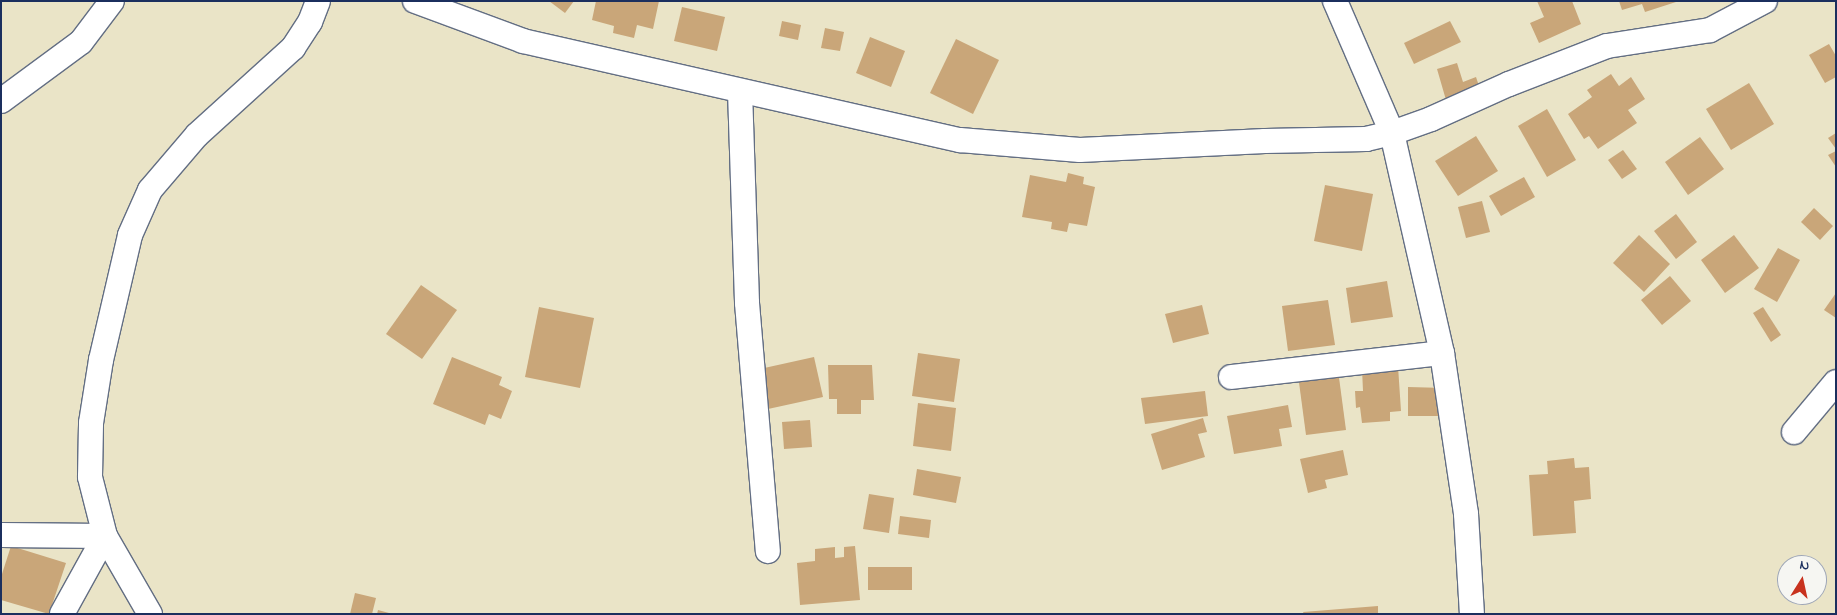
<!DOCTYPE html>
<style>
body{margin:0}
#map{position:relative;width:1837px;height:615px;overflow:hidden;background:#eae4c7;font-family:"Indie Flower",sans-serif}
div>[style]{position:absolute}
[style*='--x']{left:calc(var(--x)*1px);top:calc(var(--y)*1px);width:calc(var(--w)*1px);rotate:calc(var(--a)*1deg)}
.building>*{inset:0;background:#c9a679}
.roads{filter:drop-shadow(1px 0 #636e83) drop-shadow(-1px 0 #636e83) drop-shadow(0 1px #636e83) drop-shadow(0 -1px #636e83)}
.minor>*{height:24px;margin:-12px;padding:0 12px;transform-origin:12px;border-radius:12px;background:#fff}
span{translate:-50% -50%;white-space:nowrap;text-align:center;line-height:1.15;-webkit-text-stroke:4px #f6f6f2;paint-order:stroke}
.frame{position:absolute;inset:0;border:2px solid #1b2f5e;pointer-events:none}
.north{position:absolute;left:1777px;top:555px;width:50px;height:50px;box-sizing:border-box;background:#f6f6f2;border:1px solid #9ea6b7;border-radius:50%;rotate:10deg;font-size:14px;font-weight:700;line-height:20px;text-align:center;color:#1b2f5e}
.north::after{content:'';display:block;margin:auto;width:18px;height:22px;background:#c8321e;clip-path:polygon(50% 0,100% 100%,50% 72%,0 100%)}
</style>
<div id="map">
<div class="building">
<div style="clip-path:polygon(549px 1px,574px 1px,565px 13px)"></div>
<div style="clip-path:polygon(596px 1px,659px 1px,653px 29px,637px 25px,634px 38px,613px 33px,614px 26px,592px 20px)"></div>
<div style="clip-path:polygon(1537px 1px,1572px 1px,1581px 24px,1539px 43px,1530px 23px,1544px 17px)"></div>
<div style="clip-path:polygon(1619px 1px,1676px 1px,1676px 2px,1645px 12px,1642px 4px,1622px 10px)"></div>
<div style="clip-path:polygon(682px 7px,725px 17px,717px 51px,674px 41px)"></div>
<div style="clip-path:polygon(782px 21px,801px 25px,798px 40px,779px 36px)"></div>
<div style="clip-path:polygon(1450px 21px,1461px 42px,1414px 64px,1404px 43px)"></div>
<div style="clip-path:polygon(825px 28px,844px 32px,840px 51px,821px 48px)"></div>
<div style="clip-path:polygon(870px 37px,905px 51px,891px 87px,856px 73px)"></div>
<div style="clip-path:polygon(956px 39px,999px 60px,973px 114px,930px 93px)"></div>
<div style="clip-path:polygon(1829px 44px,1836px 56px,1836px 77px,1825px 83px,1809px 55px)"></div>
<div style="clip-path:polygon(1457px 63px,1463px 82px,1476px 77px,1480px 89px,1446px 100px,1437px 69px)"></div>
<div style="clip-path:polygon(1611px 74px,1619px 86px,1631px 77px,1645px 99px,1628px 110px,1637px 123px,1598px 149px,1589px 136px,1584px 139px,1568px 114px,1592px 97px,1587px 90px)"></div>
<div style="clip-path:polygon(1749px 83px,1774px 124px,1731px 150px,1706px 109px)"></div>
<div style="clip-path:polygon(1547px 109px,1576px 160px,1547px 177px,1518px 126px)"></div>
<div style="clip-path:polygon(1836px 133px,1836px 149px,1828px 138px)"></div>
<div style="clip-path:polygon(1476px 136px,1498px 171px,1458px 196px,1435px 161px)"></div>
<div style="clip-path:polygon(1700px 137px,1724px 169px,1688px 195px,1665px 162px)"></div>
<div style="clip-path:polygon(1623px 150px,1637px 169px,1622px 179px,1608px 160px)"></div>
<div style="clip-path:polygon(1836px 151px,1836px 167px,1828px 155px)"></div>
<div style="clip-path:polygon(1068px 173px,1084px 177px,1083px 184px,1095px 187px,1087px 226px,1069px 223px,1067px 232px,1051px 229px,1052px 222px,1022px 217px,1030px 175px,1066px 182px)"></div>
<div style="clip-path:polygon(1524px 177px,1535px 197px,1501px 216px,1489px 196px)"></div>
<div style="clip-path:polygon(1325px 185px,1373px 194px,1362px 251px,1314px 241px)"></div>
<div style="clip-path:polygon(1482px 201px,1490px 232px,1466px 238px,1458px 207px)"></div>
<div style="clip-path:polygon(1814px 208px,1833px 226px,1820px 240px,1801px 222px)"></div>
<div style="clip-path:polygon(1676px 214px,1697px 242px,1676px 259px,1654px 231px)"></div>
<div style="clip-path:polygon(1639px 235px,1670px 264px,1644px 292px,1613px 263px)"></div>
<div style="clip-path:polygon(1734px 235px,1759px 268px,1725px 293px,1701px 260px)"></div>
<div style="clip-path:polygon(1778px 248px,1800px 260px,1777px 302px,1754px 289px)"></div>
<div style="clip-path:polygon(1670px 276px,1691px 301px,1662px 325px,1641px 300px)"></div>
<div style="clip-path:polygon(1387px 281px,1393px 317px,1351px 323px,1346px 288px)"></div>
<div style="clip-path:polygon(421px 285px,457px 310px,422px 359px,386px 334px)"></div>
<div style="clip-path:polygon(1836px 293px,1836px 318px,1824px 310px)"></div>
<div style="clip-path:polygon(1328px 300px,1335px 345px,1288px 351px,1282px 306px)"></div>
<div style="clip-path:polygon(1202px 305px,1209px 334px,1173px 343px,1165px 314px)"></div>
<div style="clip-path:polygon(539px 307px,594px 318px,580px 388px,525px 377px)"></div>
<div style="clip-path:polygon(1763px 307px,1781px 335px,1771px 342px,1753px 313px)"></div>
<div style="clip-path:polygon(918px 353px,960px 359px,954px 402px,912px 396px)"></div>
<div style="clip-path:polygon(452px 357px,502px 377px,499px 385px,512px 391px,501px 419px,489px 414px,485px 425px,433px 404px)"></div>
<div style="clip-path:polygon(814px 357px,823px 397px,768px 409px,760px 369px)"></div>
<div style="clip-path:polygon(828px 365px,872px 365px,874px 400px,861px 400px,861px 414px,837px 414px,837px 399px,829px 399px)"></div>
<div style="clip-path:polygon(1398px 366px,1401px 411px,1390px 412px,1390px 421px,1362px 423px,1360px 407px,1356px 408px,1355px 391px,1363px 391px,1362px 369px)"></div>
<div style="clip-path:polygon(1338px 370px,1346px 430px,1306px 435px,1298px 375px)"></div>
<div style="clip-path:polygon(1408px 387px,1445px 388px,1444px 416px,1408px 416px)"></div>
<div style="clip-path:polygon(1205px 391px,1208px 416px,1145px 424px,1141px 398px)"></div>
<div style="clip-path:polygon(918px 403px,956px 408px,951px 451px,913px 446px)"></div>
<div style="clip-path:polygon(1288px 405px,1292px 427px,1279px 429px,1282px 446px,1234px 454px,1227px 416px)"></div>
<div style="clip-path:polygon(1203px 418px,1207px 432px,1198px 434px,1205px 457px,1162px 470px,1151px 434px)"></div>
<div style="clip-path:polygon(810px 420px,812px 447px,784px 449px,782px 422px)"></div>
<div style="clip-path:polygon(1343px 450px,1348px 475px,1325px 480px,1327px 488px,1308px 493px,1300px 459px)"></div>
<div style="clip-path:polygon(1574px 458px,1575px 468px,1589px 467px,1591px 499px,1574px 501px,1576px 533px,1533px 536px,1529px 475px,1548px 474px,1547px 461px)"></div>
<div style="clip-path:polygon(917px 469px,961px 477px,956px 503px,913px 495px)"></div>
<div style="clip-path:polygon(869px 494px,894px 498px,889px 533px,863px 529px)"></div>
<div style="clip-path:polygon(900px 516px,931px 520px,929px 538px,898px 534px)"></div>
<div style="clip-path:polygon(11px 546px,66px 563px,49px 614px,1px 600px,1px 577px)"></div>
<div style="clip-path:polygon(855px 546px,860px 600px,800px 605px,797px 563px,815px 561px,815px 549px,835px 547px,835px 558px,844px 557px,844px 547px)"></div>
<div style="clip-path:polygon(868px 567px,912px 567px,912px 590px,868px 590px)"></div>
<div style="clip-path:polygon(355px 593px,376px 598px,372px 614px,350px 614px)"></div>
<div style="clip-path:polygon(1378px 606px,1378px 614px,1304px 614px,1303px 612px)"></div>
<div style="clip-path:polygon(378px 610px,389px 613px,389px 614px,377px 614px)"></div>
</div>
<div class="roads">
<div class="minor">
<div style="--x:415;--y:1;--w:115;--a:20.3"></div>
<div style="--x:523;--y:41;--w:448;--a:12.8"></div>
<div style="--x:960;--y:140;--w:120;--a:4.8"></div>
<div style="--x:1080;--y:150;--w:185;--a:-2.8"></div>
<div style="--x:1265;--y:141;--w:101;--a:-1.1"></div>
<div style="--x:1366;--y:139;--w:27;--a:-13"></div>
<div style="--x:1392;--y:133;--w:41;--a:-19.7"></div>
<div style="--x:1431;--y:119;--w:85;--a:-24.2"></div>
<div style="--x:1509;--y:84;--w:105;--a:-21.2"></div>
<div style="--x:1607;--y:46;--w:104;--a:-8.8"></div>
<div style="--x:1710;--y:30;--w:62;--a:-27.8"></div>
<div style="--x:1335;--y:1;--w:144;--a:66.6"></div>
<div style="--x:1392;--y:133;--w:226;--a:77.2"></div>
<div style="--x:1442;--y:353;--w:163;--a:81.5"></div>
<div style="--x:1466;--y:514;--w:100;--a:86.6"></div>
<div style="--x:740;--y:91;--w:212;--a:88.1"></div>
<div style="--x:747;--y:303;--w:249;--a:85.2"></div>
<div style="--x:1;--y:101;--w:99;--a:-36.4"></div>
<div style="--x:81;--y:42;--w:51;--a:-52.9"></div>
<div style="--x:1231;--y:377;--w:212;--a:-6.5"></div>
<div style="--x:1794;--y:432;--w:65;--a:-50"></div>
<div style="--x:1;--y:535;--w:104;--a:0.6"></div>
<div style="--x:105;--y:536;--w:89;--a:118.9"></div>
<div style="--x:150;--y:614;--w:90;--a:-120"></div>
<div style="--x:105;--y:536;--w:61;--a:-104.3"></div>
<div style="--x:90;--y:477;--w:54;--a:-88.9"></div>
<div style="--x:91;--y:423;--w:64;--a:-81"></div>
<div style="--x:101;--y:360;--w:128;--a:-76.9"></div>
<div style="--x:130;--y:235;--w:49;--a:-66"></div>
<div style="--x:150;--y:190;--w:72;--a:-49.5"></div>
<div style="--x:197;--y:135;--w:130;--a:-42.2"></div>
<div style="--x:293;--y:48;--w:31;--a:-57"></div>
<div style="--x:310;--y:22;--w:22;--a:-69"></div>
</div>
</div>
<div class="frame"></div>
<div class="north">N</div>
</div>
